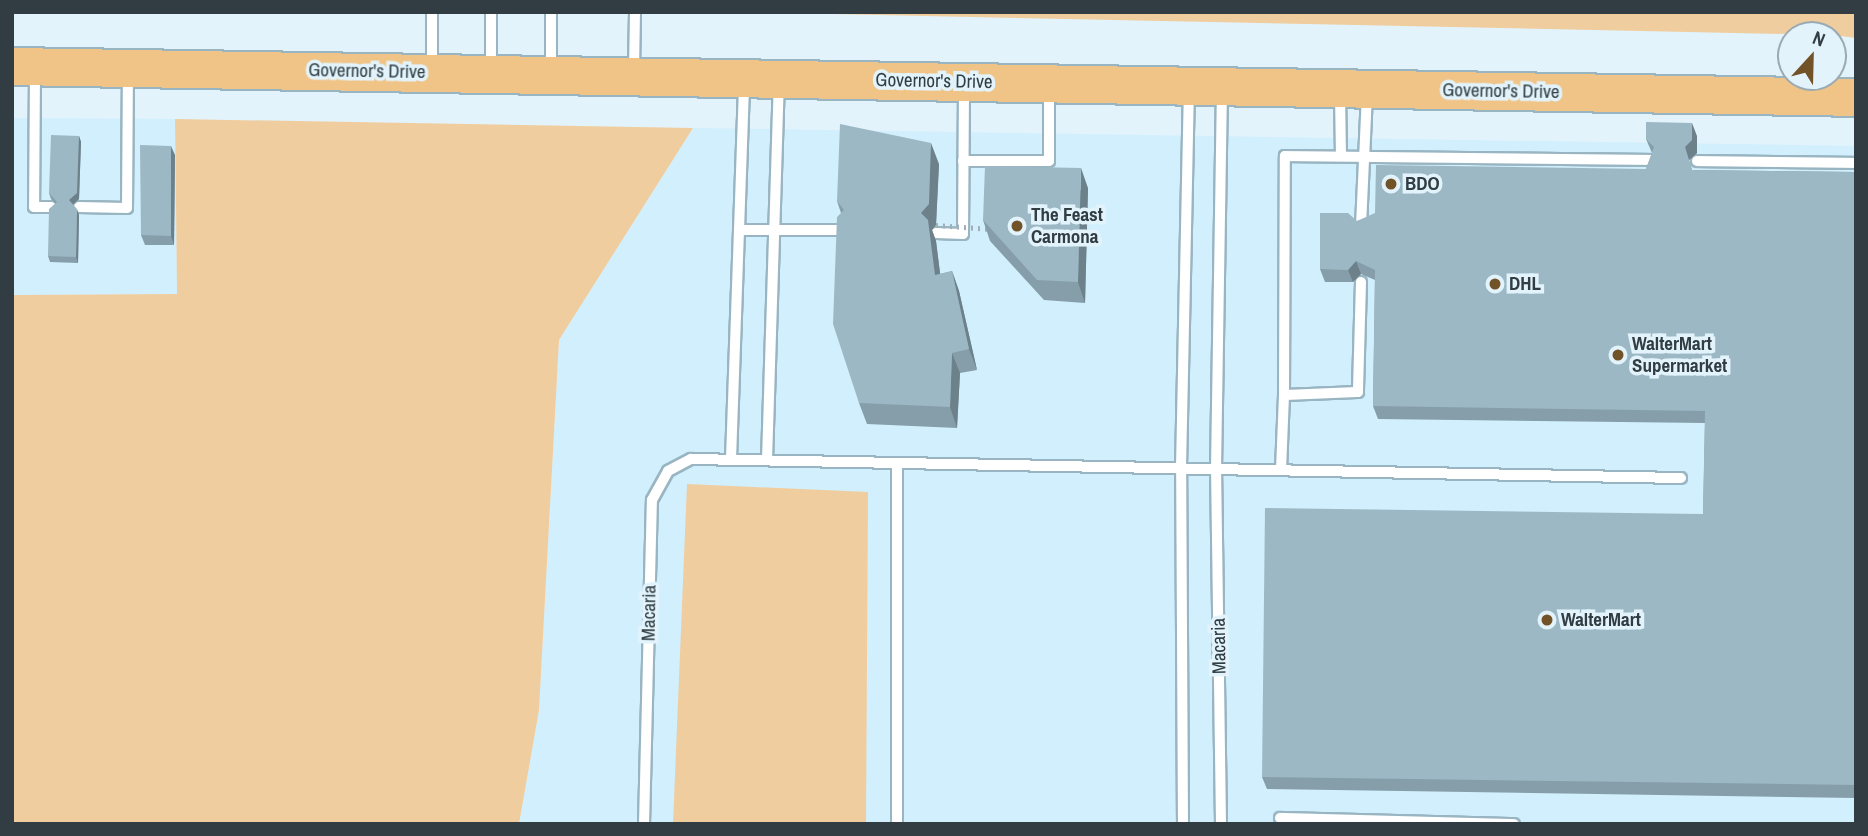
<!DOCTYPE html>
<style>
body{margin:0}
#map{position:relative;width:1868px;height:836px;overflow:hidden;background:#e2f3fc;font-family:"Archivo Narrow",sans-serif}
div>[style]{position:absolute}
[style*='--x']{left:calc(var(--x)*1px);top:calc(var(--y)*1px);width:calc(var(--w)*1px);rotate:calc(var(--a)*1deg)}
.built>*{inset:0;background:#d1effd}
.green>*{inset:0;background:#f0cd9f}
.roads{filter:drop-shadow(2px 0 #99b5c2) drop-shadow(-2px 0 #99b5c2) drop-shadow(0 2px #99b5c2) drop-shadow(0 -2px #99b5c2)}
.service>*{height:10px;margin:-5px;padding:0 5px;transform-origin:5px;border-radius:5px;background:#fff}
.trunk>*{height:37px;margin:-18.5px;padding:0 18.5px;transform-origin:18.5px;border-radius:18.5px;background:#f0c486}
.path-bridge>*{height:4.5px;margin-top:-2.25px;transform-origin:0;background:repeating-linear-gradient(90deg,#a1b0b8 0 2px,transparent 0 7px)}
.wall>*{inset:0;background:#869ea9}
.shaded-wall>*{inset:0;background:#6d818a}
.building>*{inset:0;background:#9cb8c5}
.dots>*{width:19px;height:19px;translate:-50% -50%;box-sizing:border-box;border:4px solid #e2f3fc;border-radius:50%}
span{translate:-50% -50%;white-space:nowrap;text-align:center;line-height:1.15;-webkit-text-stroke:7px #e2f3fc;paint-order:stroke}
.street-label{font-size:19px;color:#313d42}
.poi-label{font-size:19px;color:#313d42;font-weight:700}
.left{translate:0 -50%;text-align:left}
.frame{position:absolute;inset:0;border:14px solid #313d42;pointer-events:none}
.north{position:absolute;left:1777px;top:21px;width:70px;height:70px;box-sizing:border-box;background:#e2f3fc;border:2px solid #9baab2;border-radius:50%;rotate:22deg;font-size:19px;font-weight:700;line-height:28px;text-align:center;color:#313d42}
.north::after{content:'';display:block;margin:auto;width:24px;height:32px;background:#725328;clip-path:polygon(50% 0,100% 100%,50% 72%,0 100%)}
</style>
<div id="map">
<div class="built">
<div style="clip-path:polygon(12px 118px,175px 119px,177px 294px,12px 295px)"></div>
<div style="clip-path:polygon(693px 128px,1856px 146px,1856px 824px,519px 824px,539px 710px,559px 340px)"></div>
</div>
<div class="green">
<div style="clip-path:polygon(735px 12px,1856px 12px,1856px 38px,1833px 35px)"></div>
<div style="clip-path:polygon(175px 119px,693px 128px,559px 340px,539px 710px,519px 824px,12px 824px,12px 295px,177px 294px)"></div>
<div style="clip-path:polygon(687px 484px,868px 492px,866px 824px,673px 824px)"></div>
</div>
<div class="roads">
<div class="service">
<div style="--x:491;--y:67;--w:55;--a:-90"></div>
<div style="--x:432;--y:69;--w:57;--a:-90"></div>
<div style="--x:551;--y:69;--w:57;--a:-90"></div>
<div style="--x:634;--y:70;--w:58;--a:-89"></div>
<div style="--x:35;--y:73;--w:134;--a:90.4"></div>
<div style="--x:34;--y:207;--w:17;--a:0"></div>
<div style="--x:1340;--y:93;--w:63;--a:89.1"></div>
<div style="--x:963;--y:161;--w:86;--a:0"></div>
<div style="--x:1049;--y:161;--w:72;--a:-90"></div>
<div style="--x:1697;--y:161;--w:159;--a:0.7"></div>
<div style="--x:79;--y:207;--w:48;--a:1.2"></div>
<div style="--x:127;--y:208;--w:134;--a:-89.6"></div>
<div style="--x:1361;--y:226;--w:131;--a:-87.4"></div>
<div style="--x:739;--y:230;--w:105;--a:0"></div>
<div style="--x:936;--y:233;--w:27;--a:2"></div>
<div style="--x:963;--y:234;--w:145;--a:-89.6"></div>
<div style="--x:1361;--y:282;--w:110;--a:91.6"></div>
<div style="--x:1358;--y:392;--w:74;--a:177.7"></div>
<div style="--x:1284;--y:395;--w:239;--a:-89.8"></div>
<div style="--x:1285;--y:156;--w:366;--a:0.6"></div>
<div style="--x:731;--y:459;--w:375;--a:-88"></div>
<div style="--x:767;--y:460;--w:375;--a:-88.2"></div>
<div style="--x:897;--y:463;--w:361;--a:90"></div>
<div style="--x:1281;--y:470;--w:75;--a:-87.7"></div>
<div style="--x:1280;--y:818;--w:234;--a:1.5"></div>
<div style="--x:644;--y:824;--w:324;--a:-88.6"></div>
<div style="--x:652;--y:500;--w:33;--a:-61"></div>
<div style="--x:668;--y:471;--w:26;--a:-28"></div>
<div style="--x:691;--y:459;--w:990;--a:1.1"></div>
<div style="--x:1183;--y:824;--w:356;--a:-90.3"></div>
<div style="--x:1181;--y:468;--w:377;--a:-88.8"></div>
<div style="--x:1221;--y:824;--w:355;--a:-90.8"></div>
<div style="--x:1216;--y:469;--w:377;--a:-89.1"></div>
</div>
<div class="trunk">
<div style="--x:12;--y:66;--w:1844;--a:0.96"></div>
</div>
</div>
<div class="path-bridge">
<div style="--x:936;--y:225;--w:55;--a:4.2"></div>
</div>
<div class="wall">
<div style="clip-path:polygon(79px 136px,81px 142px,79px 199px,73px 205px,79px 215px,78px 263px,50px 262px,48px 256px,55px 203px,51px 199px,49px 193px)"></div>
<div style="clip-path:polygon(1697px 136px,1697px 153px,1689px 160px,1692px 170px,1856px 172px,1856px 798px,1267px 789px,1262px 777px,1703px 514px,1705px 423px,1378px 419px,1373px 406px,1375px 280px,1361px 274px,1353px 282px,1325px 282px,1320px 269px,1357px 221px,1646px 169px,1652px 153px,1646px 139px)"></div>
<div style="clip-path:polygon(175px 155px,174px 245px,145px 245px,141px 235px)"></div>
<div style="clip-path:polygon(939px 164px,936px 225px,932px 230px,936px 241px,940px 274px,952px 271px,959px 291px,977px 370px,960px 373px,957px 428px,867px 424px,859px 403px,841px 213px,837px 201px)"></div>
<div style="clip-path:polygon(1088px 188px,1085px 303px,1044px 300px,990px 241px,983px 220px)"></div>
</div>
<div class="shaded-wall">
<div style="clip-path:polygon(1692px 123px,1697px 136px,1697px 153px,1689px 160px,1696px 183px,1685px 147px)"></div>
<div style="clip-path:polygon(79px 136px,81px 142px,79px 199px,71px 206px,69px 200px)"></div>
<div style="clip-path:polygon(931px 143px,939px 164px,936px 225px,932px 230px,936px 241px,943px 296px,935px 275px,921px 213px)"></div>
<div style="clip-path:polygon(171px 146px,175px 155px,174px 245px,171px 236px)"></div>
<div style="clip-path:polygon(1081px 168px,1088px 188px,1085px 303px,1078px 282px)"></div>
<div style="clip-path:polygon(77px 209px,79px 215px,78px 263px,76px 257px)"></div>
<div style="clip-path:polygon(1356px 261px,1361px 274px,1353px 282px,1348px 270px)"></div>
<div style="clip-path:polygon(952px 271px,959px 291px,977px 370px,969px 349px)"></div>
<div style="clip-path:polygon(952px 353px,960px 373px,957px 428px,950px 407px)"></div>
</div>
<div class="building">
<div style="clip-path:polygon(1646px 122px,1692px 123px,1692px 140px,1685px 147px,1692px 170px,1856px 172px,1856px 785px,1262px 777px,1265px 508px,1703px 514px,1705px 411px,1373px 406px,1375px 270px,1356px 261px,1348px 270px,1320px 269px,1320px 213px,1348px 213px,1357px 221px,1375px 213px,1376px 165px,1646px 169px,1654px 147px,1646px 139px)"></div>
<div style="clip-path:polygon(840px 124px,931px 143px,929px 204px,921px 213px,928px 220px,935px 275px,952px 271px,969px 349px,952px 353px,950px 407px,859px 403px,833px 324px,837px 217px,844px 210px,837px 201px)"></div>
<div style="clip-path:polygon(51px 135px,79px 136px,77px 193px,69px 200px,77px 209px,76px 257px,48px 256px,49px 209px,57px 202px,49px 193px)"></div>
<div style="clip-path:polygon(140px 145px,171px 146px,171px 236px,141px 235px)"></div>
<div style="clip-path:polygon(985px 166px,1081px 168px,1078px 282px,1037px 280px,983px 220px)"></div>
</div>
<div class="dots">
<div style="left:1391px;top:184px;background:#725328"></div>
<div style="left:1017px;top:226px;background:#725328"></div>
<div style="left:1495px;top:284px;background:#725328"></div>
<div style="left:1618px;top:355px;background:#725328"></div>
<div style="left:1547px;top:620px;background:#725328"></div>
</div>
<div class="street-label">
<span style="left:367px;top:71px;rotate:1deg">Governor's Drive</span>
<span style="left:934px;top:81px;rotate:1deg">Governor's Drive</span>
<span style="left:1501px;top:91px;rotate:1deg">Governor's Drive</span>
<span style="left:649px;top:613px;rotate:-89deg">Macaria</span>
<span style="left:1219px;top:646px;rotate:-91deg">Macaria</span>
</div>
<div class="poi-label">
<span class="left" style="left:1405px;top:184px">BDO</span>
<span class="left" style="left:1031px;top:226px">The Feast<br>Carmona</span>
<span class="left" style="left:1509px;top:284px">DHL</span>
<span class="left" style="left:1632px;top:355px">WalterMart<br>Supermarket</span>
<span class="left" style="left:1561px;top:620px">WalterMart</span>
</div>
<div class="frame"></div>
<div class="north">N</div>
</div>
